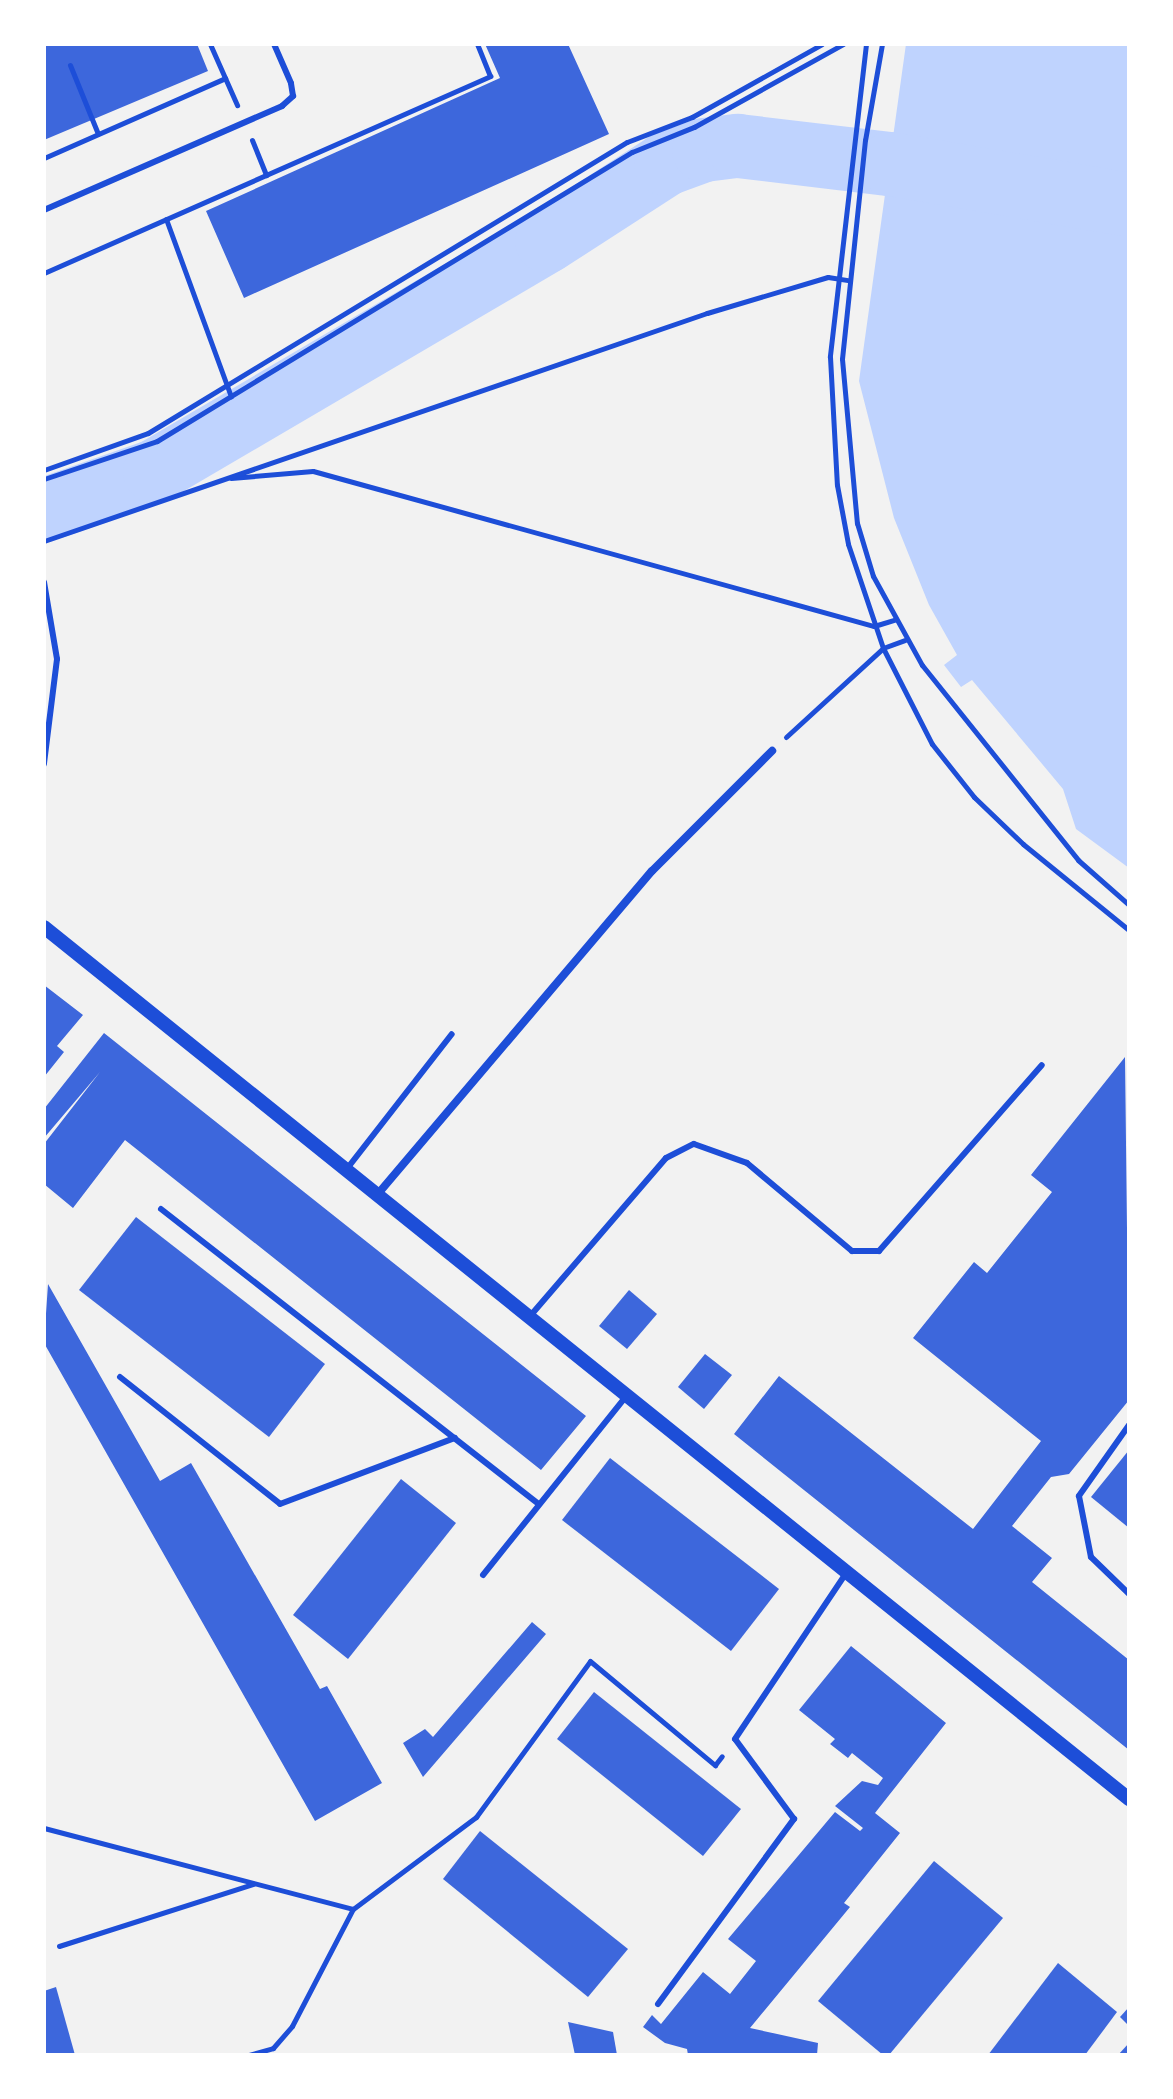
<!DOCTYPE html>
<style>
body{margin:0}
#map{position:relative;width:1173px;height:2099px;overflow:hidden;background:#f2f2f2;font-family:"Open Sans",sans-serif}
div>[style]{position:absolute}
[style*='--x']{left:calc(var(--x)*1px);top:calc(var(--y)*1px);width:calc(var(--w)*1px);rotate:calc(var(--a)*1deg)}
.water>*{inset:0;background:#bfd3fe}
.river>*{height:64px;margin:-32px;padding:0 32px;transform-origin:32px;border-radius:32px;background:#bfd3fe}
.building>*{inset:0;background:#3d67dc}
.path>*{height:5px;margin:-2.5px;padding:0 2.5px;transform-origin:2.5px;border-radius:2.5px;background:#1d4ed8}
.service>*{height:6px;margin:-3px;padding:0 3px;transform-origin:3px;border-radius:3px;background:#1d4ed8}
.minor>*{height:8px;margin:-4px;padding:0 4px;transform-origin:4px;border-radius:4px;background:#1d4ed8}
.tertiary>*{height:14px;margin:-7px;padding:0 7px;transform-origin:7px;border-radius:7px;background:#1d4ed8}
span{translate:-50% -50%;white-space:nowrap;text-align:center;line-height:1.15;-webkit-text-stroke:8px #fff;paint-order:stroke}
.frame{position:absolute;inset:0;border:46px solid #fff;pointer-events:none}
</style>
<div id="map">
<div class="water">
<div style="clip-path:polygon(906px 44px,1129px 44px,1129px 868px,1076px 829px,1063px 789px,972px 680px,961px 687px,944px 665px,957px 655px,929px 605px,894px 518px,859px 381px)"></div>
</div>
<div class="river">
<div style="--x:53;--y:507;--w:108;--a:-19.4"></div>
<div style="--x:155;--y:471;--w:454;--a:-30.4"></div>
<div style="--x:547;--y:241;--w:142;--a:-32.9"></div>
<div style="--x:666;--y:164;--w:40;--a:-20.2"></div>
<div style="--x:704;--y:150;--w:34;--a:-7"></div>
<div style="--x:738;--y:146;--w:153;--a:6.8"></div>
<div style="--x:890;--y:164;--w:242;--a:9.7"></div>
</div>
<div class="building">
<div style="clip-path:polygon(44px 44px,197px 44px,208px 71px,44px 140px)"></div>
<div style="clip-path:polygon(485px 44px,568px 44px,609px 134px,244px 298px,206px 211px,500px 78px)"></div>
<div style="clip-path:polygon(44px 985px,83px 1015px,57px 1046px,64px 1052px,44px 1077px)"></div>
<div style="clip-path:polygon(104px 1033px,586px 1416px,541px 1470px,125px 1140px,73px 1208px,44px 1184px,44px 1144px,100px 1072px,44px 1138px,44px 1109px)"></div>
<div style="clip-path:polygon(1125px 1057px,1129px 1400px,1069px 1474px,1051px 1477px,1012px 1526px,1052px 1558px,1032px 1582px,1129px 1660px,1129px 1750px,734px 1434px,779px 1376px,973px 1529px,1041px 1441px,913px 1338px,974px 1262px,987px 1273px,1052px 1192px,1031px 1175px)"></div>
<div style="clip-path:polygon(136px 1217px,325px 1364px,269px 1437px,79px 1290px)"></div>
<div style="clip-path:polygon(48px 1284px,160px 1481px,191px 1463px,320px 1689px,327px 1686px,382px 1783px,315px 1821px,44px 1343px)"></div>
<div style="clip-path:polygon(629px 1290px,657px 1314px,627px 1349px,599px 1326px)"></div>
<div style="clip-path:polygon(705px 1354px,732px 1375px,704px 1409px,678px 1387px)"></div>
<div style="clip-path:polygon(1129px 1450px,1129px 1528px,1091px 1497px)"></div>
<div style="clip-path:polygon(610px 1458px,779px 1589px,731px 1651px,562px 1520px)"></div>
<div style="clip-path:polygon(401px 1479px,456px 1523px,348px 1659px,293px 1615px)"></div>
<div style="clip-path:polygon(532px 1622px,546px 1634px,423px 1777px,403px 1743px,425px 1729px,433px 1737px)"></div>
<div style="clip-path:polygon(851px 1646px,946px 1723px,875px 1813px,900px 1833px,844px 1903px,850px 1907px,750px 2028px,818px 2043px,817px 2055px,688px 2055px,687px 2049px,665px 2043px,643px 2027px,652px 2015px,661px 2024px,703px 1972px,730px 1994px,756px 1961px,728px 1939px,835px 1812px,860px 1831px,863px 1828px,835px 1806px,862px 1781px,878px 1785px,883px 1778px,852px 1753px,848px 1758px,830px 1744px,835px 1739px,799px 1710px)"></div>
<div style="clip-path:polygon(594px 1692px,741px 1809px,703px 1856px,557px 1739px)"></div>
<div style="clip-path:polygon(480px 1831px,628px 1949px,588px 1997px,443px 1879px)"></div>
<div style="clip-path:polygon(934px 1861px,1003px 1918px,889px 2055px,883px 2055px,818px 2001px)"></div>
<div style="clip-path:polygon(1058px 1963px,1117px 2012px,1085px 2055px,988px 2055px)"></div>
<div style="clip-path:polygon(56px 1987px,75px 2055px,44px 2055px,44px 1991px)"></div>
<div style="clip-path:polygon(1129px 2007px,1129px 2026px,1120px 2017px)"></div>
<div style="clip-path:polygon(568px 2022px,613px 2032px,617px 2055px,575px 2055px)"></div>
<div style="clip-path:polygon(1129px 2043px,1129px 2055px,1118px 2055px)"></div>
</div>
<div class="path">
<div style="--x:210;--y:44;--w:67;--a:66.1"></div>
<div style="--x:866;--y:44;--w:315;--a:96.6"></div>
<div style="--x:830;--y:357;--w:128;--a:86.9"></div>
<div style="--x:837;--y:485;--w:60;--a:79.4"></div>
<div style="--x:848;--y:544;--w:110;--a:71.4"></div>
<div style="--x:883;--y:648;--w:108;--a:63"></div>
<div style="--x:932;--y:744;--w:68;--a:51.6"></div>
<div style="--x:974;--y:797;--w:68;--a:43.8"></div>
<div style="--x:1023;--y:844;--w:136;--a:39.1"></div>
<div style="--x:882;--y:44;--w:97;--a:100"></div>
<div style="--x:865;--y:140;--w:220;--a:96"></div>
<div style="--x:842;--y:359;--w:165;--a:84.8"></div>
<div style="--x:857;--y:523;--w:55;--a:73.2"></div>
<div style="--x:873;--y:576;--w:102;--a:61.2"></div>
<div style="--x:922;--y:665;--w:250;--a:51.3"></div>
<div style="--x:1078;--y:860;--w:68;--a:41.4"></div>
<div style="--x:70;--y:65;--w:74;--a:67.9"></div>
<div style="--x:252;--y:140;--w:38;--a:68"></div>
<div style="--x:44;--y:158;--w:198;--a:-23.8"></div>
<div style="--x:166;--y:219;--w:189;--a:69.9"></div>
<div style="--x:44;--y:273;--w:488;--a:-23.8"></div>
<div style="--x:490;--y:76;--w:35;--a:-112"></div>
<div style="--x:44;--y:470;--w:110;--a:-19.6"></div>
<div style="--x:148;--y:433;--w:560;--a:-31.28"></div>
<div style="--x:627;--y:142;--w:70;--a:-21"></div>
<div style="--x:692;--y:117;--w:149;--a:-29.3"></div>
<div style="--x:231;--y:478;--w:82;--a:-4.9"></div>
<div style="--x:313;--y:471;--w:582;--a:15.45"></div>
<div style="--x:874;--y:626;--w:21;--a:-17"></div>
<div style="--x:44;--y:479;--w:119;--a:-18.6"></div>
<div style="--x:157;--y:441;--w:556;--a:-31.32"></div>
<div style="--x:632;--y:152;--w:67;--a:-22"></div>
<div style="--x:694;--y:127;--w:171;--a:-29.1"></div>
<div style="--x:44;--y:541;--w:701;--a:-18.98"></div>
<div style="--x:707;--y:313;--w:126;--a:-16.6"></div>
<div style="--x:828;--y:277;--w:20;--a:9"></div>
<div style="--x:786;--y:737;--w:132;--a:-42.5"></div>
<div style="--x:883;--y:648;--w:23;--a:-20"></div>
<div style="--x:44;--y:1828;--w:319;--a:14.7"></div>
<div style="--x:353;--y:1909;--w:154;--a:-36.8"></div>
<div style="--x:476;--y:1817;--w:193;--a:-53.8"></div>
<div style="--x:590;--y:1661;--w:163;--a:39.8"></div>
<div style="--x:715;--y:1765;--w:11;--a:-52"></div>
<div style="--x:59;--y:1946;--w:204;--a:-17.7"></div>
<div style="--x:249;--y:2055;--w:25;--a:-16"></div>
<div style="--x:273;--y:2048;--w:29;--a:-49"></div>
<div style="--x:292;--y:2026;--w:132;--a:-62.5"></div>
</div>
<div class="service">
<div style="--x:44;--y:210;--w:260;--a:-23.6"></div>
<div style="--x:282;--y:106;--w:15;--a:-42"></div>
<div style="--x:293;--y:96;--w:13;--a:-99"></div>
<div style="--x:291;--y:83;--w:43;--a:-113.6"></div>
<div style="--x:44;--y:582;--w:78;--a:80.4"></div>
<div style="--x:57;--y:659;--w:106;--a:97.1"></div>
<div style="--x:346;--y:1170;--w:172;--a:-52.1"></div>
<div style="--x:161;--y:1209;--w:477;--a:38"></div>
<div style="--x:531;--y:1315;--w:207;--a:-49.3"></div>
<div style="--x:666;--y:1158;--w:31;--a:-27"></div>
<div style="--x:694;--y:1144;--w:56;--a:19.7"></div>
<div style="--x:747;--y:1163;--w:137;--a:40"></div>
<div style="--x:852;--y:1251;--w:27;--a:0"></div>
<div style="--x:879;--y:1251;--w:247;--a:-48.8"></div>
<div style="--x:120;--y:1377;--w:204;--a:38.4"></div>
<div style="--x:280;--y:1504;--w:187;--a:-20.7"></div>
<div style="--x:1129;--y:1425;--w:87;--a:125.2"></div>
<div style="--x:1079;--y:1496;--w:62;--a:78.9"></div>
<div style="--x:1091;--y:1557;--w:53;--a:44.2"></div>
<div style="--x:483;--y:1575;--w:231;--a:-51.3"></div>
<div style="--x:658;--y:2004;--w:230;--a:-53.7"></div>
<div style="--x:794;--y:1819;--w:99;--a:-126.4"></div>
<div style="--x:735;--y:1739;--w:200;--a:-56.2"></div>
</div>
<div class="minor">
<div style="--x:377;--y:1195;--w:425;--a:-49.7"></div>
<div style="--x:652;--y:871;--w:170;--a:-45"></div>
</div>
<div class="tertiary">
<div style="--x:44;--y:927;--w:1392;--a:38.79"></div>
</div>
<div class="frame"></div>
</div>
